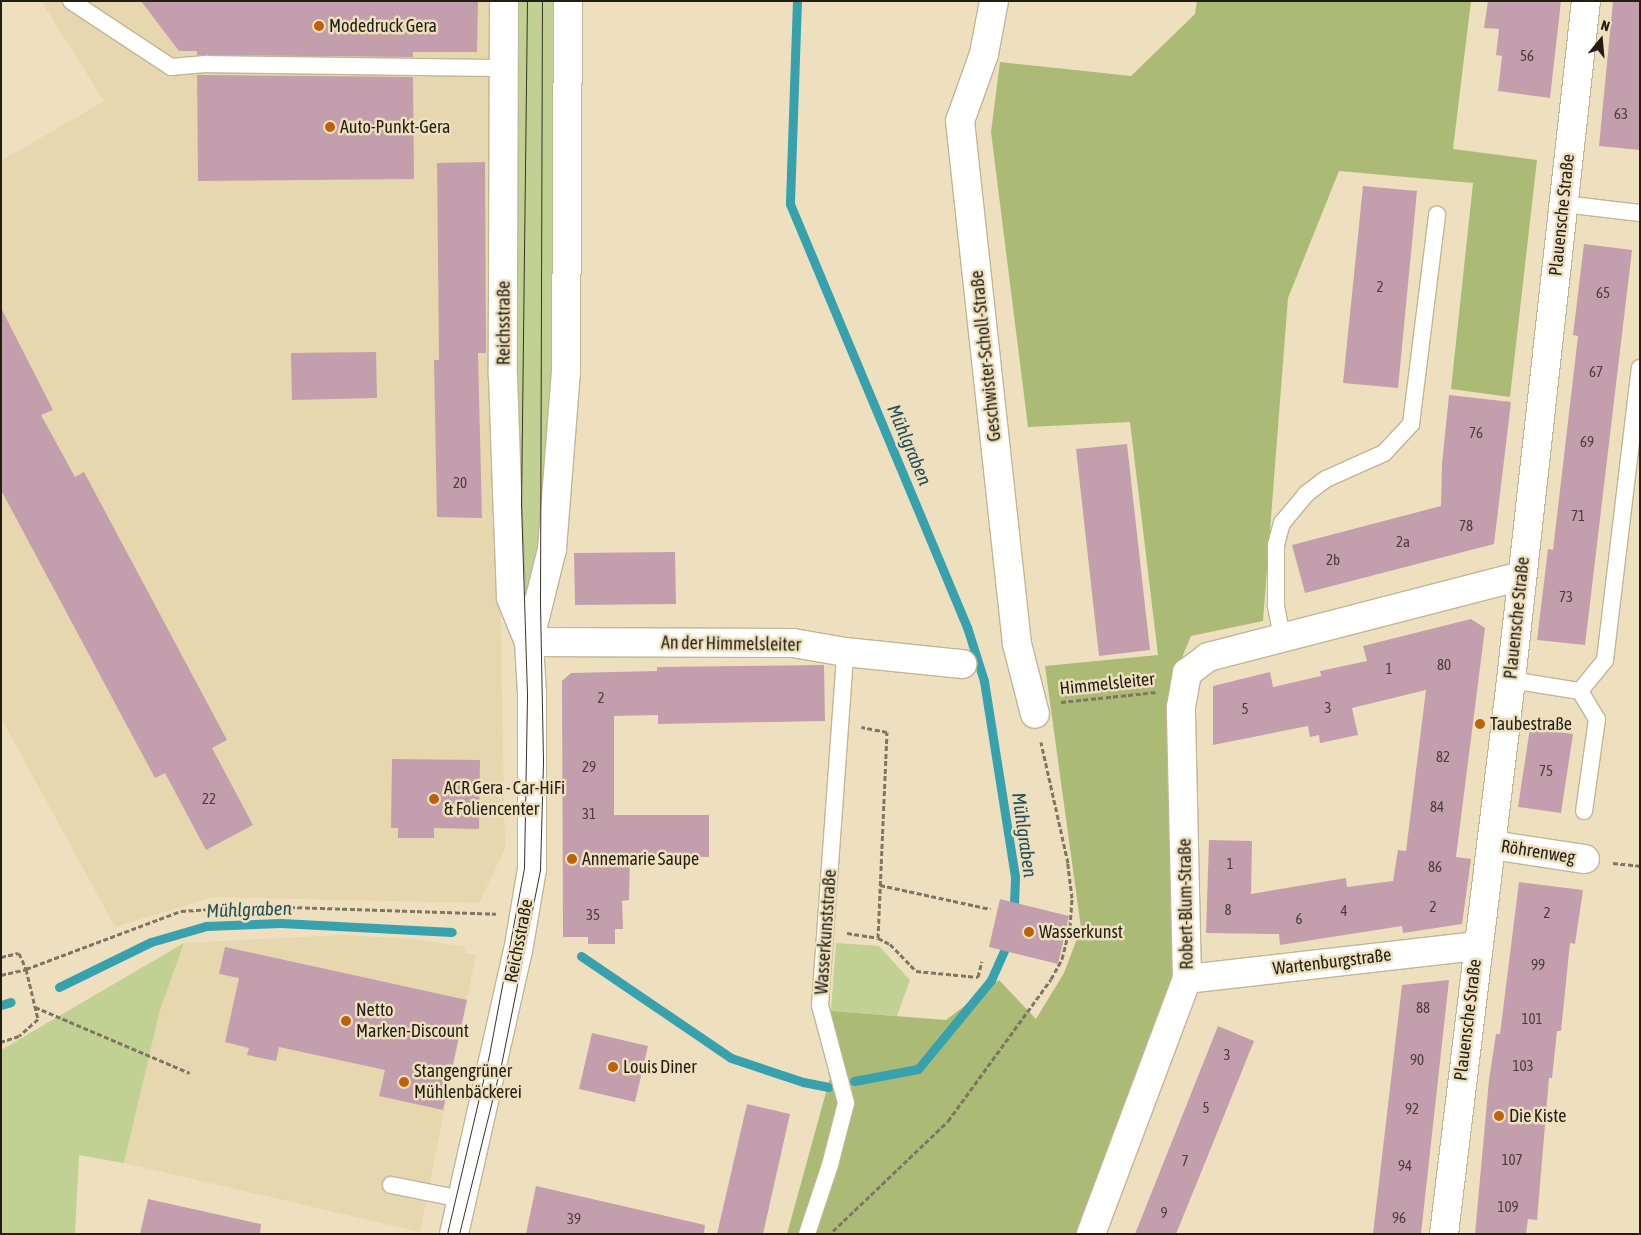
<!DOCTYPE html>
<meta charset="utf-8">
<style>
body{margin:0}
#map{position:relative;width:1641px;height:1235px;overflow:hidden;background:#eee0bf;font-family:"Asap Condensed",sans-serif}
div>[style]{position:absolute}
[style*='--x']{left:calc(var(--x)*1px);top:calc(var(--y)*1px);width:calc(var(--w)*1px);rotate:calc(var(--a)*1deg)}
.built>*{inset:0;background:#e7d7ae}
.green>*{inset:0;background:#c1d093}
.forest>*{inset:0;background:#abbb75}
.stream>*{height:9px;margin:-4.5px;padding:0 4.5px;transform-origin:4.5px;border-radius:4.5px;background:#37a1ad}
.building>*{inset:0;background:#c39fad}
.path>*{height:3px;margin-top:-1.5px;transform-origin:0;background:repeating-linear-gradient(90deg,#7f7661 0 5px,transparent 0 7.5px)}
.roads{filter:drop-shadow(1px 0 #c2b594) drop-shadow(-1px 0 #c2b594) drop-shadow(0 1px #c2b594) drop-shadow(0 -1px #c2b594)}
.service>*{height:16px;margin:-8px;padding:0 8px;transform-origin:8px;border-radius:8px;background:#fff}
.minor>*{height:28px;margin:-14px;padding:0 14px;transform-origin:14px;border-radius:14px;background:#fff}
.secondary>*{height:28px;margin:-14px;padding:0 14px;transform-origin:14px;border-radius:14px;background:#fff}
.tram>*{height:1px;margin:-0.5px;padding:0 0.5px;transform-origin:0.5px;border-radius:0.5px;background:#393324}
.dots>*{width:14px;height:14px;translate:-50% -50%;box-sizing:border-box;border:2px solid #eee0bf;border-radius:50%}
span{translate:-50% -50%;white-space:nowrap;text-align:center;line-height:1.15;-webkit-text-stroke:5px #eee0bf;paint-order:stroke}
.number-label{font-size:15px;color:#4b3e39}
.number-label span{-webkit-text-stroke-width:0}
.poi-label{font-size:18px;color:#231e12}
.left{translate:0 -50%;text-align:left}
.street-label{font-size:18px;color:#231e12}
.water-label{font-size:19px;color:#235056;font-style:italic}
.frame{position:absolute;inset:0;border:2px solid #231e12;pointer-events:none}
.north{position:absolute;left:1576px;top:15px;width:50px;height:50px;-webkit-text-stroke:4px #eee0bf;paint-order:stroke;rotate:17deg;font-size:14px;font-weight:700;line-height:20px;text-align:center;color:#231e12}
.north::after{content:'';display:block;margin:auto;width:18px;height:22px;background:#231e12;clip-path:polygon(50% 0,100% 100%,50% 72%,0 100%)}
</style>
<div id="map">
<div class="built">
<div style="clip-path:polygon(41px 1px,489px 1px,505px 849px,479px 903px,213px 897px,115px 927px,1px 718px,1px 161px,104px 101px)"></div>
<div style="clip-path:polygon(341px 935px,415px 939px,466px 947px,465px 953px,476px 955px,420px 1232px,124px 1163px,160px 1010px,184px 943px)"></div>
</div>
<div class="green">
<div style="clip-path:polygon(514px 1px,561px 1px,557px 431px,531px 591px,517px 604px)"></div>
<div style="clip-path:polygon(184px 943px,160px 1010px,124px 1163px,79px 1155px,75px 1234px,1px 1234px,1px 1050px)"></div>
<div style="clip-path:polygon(836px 943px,879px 946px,910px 980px,897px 1016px,831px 1011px)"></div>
</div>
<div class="forest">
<div style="clip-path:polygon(1197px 1px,1471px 1px,1453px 149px,1537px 160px,1510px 397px,1451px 389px,1473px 183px,1339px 171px,1288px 298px,1263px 621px,1191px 636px,1174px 677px,1173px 977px,1076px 1234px,787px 1234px,836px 1056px,831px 1011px,946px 1020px,999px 980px,1036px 1019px,1064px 973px,1081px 928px,1045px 666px,1158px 655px,1130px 422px,1028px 427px,991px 132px,1000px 62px,1131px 76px,1195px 14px)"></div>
</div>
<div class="stream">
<div style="--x:797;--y:1;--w:203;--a:92"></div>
<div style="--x:790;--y:204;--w:459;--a:67.3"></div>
<div style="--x:967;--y:627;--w:57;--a:72.5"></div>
<div style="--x:984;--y:681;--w:198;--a:81"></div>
<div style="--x:1015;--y:877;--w:26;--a:92"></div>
<div style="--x:581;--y:956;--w:181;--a:34.2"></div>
<div style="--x:731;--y:1058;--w:76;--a:18.4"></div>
<div style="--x:803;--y:1082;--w:26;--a:11"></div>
<div style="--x:59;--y:987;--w:102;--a:-26.1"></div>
<div style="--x:151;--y:942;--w:57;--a:-16.2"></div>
<div style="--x:206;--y:926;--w:75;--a:-2.3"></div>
<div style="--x:281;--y:923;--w:171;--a:3"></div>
<div style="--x:1;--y:1005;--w:10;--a:-17"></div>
<div style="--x:854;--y:1081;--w:65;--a:-10.6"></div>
<div style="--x:918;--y:1069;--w:115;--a:-50.6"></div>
<div style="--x:991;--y:980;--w:32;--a:-66"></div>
</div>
<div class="building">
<div style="clip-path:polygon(141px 1px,478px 1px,477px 52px,413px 52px,413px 57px,197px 55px,197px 51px,179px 51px)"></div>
<div style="clip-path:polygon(1488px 1px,1561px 1px,1550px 98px,1498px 91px,1502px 56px,1496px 55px,1499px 29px,1484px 28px)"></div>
<div style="clip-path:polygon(1613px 1px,1640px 1px,1640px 150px,1599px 146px)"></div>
<div style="clip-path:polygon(197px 75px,413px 77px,414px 179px,198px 181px)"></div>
<div style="clip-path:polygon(485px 162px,486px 353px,478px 353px,482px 518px,437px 517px,434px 360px,439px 360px,437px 163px)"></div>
<div style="clip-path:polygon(1363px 186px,1417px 191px,1398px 388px,1343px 383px)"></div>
<div style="clip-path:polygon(1584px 244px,1632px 250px,1585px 645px,1537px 640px,1548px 549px,1553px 550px,1578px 336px,1573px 335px)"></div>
<div style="clip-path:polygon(1px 308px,53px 410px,41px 415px,75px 477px,84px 472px,227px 740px,212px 748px,253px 825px,206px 850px,165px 773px,155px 778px,1px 490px)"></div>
<div style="clip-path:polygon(376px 352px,377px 398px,292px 400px,291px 353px)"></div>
<div style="clip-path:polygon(1449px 395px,1511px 402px,1494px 544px,1305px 593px,1292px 545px,1441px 506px,1442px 464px)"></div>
<div style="clip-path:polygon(1127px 444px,1150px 650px,1099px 656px,1076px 449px)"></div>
<div style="clip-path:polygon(675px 552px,676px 604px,575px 605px,574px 553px)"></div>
<div style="clip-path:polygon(1471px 619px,1485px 628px,1456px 857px,1471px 859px,1462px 924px,1403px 933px,1402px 926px,1280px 945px,1279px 934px,1206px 933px,1209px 840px,1252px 841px,1251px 894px,1346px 878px,1347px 887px,1393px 881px,1398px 850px,1406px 851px,1426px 690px,1352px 708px,1358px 735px,1320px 743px,1319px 735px,1310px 737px,1308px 726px,1213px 745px,1213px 686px,1270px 672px,1273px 687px,1321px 676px,1320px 671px,1367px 661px,1363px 646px)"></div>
<div style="clip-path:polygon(824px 665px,825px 721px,658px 724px,658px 715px,614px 716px,614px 815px,709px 815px,709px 857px,630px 856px,629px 900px,622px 901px,623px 929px,615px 929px,615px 944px,588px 944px,588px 937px,563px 937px,562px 681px,571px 673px,657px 671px,657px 667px)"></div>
<div style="clip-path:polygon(1530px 728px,1573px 734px,1561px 813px,1518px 807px)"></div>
<div style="clip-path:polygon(392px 759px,480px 760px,479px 829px,434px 828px,434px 838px,398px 838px,398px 828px,391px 828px)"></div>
<div style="clip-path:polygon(1519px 882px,1583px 890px,1575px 944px,1570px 943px,1561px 1031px,1557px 1031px,1552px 1078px,1549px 1078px,1537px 1220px,1528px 1219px,1526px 1234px,1475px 1234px,1489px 1080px,1496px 1034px,1500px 1034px)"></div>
<div style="clip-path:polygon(1000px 899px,1069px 916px,1058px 964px,989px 947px)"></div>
<div style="clip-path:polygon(225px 947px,467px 1000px,443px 1110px,379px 1096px,385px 1070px,279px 1047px,276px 1061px,247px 1055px,249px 1048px,225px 1042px,239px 978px,219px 974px)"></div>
<div style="clip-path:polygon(1449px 980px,1421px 1234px,1373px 1234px,1402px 985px)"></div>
<div style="clip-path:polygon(1218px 1026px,1254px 1041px,1211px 1148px,1176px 1234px,1135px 1234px)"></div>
<div style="clip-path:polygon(592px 1033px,648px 1046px,635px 1102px,579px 1089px)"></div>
<div style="clip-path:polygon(747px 1104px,790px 1114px,763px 1234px,717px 1234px)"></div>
<div style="clip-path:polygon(536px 1186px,705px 1225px,704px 1234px,526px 1234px)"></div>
<div style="clip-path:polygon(148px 1199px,261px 1224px,260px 1234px,140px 1234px)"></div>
</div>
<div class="path">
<div style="--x:1061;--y:702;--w:96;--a:-6"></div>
<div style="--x:1613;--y:863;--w:27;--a:6"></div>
<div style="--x:880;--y:885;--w:113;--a:12.3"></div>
<div style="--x:847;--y:933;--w:31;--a:9"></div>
<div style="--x:878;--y:938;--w:206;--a:-87.5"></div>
<div style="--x:887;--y:732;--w:26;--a:-169"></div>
<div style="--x:878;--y:938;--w:13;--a:27"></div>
<div style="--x:890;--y:944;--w:37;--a:46"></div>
<div style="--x:916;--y:971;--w:62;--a:5.5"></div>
<div style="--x:978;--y:977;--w:16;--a:-76"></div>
<div style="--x:1;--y:957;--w:18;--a:-13"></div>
<div style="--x:19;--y:953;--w:17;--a:66"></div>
<div style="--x:26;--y:969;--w:51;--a:76.5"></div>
<div style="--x:38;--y:1019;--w:25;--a:138"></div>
<div style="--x:19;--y:1036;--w:19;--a:162"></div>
<div style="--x:1;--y:975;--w:26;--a:-13"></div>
<div style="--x:26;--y:969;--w:165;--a:-20.5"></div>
<div style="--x:181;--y:911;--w:79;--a:-3.6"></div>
<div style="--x:260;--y:906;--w:236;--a:1.9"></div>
<div style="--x:35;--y:1007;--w:168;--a:23.1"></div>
<div style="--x:833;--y:1231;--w:159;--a:-43.7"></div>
<div style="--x:948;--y:1121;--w:175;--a:-54"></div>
<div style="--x:1051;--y:979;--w:23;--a:-61"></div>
<div style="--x:1062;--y:959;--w:33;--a:-76"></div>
<div style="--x:1070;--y:927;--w:29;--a:-86"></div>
<div style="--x:1072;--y:898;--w:35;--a:-97"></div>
<div style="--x:1068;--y:863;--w:124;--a:-102.6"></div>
</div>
<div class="roads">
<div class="service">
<div style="--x:71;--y:1;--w:120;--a:33.4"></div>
<div style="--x:171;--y:67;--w:37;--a:-5"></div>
<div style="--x:208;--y:64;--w:296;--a:0.8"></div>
<div style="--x:1563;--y:204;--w:78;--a:6.7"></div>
<div style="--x:1282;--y:637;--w:33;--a:-101"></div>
<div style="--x:1276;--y:605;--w:60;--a:-90"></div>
<div style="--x:1276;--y:545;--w:23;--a:-75"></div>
<div style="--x:1282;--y:523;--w:38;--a:-50"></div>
<div style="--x:1306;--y:494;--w:25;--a:-37"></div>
<div style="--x:1326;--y:479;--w:64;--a:-24.1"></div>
<div style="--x:1384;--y:453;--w:40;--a:-47"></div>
<div style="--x:1411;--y:424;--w:211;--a:-82.9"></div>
<div style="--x:1511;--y:680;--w:70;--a:9.1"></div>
<div style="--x:1580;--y:691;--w:40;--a:-51"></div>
<div style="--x:1605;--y:660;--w:294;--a:-83.2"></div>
<div style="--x:1580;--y:691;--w:33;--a:59"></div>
<div style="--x:1597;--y:719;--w:93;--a:98"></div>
<div style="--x:391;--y:1185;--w:72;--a:11.2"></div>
<div style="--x:807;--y:1234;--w:73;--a:-71.6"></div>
<div style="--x:830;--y:1165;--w:64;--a:-75.5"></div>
<div style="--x:846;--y:1103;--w:101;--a:-104.9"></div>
<div style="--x:820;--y:1005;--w:354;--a:-85.9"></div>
</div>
<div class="minor">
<div style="--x:994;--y:1;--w:54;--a:100.7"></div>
<div style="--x:984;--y:54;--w:71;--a:109.7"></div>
<div style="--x:960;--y:121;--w:526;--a:83.78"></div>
<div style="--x:1017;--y:644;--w:72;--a:75.6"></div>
<div style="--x:529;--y:642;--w:264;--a:0.2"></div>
<div style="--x:793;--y:643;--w:53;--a:9.8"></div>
<div style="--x:845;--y:652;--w:118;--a:5.9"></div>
<div style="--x:1492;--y:845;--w:94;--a:8.6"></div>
<div style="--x:1187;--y:979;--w:292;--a:-6.5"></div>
<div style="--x:1091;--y:1234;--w:272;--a:-69.4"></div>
<div style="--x:1187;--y:979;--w:272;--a:-91.3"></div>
<div style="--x:1181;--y:707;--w:35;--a:-80"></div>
<div style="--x:1187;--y:673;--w:26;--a:-37"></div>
<div style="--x:1208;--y:657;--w:323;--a:-14.5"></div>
<div style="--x:1444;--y:1234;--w:558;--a:-83.1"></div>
<div style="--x:1511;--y:680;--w:683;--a:-83.7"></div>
</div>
<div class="secondary">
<div style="--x:504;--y:1;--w:375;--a:90.2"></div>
<div style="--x:503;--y:376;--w:116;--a:88"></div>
<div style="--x:507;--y:492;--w:106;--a:87.8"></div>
<div style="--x:511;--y:598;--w:48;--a:67.8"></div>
<div style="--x:454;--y:1234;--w:290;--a:-77.3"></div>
<div style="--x:518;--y:951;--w:83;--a:-80.3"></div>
<div style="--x:532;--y:869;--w:175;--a:-90"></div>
<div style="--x:532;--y:694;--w:52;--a:-93.3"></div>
<div style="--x:529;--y:642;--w:96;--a:-76.1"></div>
<div style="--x:552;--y:549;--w:177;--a:-85.5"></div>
<div style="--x:566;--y:373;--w:372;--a:-89.7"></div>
</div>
</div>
<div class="tram">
<div style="--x:447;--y:1234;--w:184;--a:-76.8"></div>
<div style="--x:489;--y:1055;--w:190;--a:-79.4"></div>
<div style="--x:524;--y:868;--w:174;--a:-89"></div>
<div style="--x:527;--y:694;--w:188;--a:-91.8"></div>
<div style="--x:521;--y:506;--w:505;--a:-89.32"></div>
<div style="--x:459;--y:1234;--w:179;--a:-76.1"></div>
<div style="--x:502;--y:1060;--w:195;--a:-78.7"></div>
<div style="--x:540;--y:869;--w:109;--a:-88.4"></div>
<div style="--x:543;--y:760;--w:160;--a:-91.1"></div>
<div style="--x:540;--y:600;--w:599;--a:-89.81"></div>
</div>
<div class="dots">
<div style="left:319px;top:26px;background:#bd610b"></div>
<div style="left:330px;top:127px;background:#bd610b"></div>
<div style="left:1480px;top:724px;background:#bd610b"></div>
<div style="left:434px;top:799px;background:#bd610b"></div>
<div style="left:572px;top:859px;background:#bd610b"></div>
<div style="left:1029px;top:932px;background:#bd610b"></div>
<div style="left:346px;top:1021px;background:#bd610b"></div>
<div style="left:613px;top:1067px;background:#bd610b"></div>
<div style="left:404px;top:1082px;background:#bd610b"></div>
<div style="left:1499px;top:1116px;background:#bd610b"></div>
</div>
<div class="number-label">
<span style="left:1527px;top:56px">56</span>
<span style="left:1621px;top:114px">63</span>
<span style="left:1380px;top:287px">2</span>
<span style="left:1603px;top:293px">65</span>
<span style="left:1596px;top:372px">67</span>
<span style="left:1476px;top:433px">76</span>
<span style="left:1587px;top:442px">69</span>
<span style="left:460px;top:483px">20</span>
<span style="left:1578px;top:516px">71</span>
<span style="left:1466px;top:526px">78</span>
<span style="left:1403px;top:542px">2a</span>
<span style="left:1333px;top:560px">2b</span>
<span style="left:1566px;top:597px">73</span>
<span style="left:1444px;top:665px">80</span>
<span style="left:1389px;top:669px">1</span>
<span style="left:601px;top:698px">2</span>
<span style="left:1328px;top:708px">3</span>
<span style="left:1245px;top:709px">5</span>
<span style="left:1443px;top:757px">82</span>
<span style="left:589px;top:767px">29</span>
<span style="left:1546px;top:771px">75</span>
<span style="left:209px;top:799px">22</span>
<span style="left:1437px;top:807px">84</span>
<span style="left:589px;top:814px">31</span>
<span style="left:1230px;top:864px">1</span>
<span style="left:1435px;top:867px">86</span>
<span style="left:1433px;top:907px">2</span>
<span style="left:1228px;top:910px">8</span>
<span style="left:1344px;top:911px">4</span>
<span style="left:1547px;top:913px">2</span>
<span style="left:593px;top:915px">35</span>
<span style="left:1299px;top:919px">6</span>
<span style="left:1538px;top:965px">99</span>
<span style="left:1423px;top:1008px">88</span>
<span style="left:1532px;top:1019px">101</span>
<span style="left:1227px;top:1055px">3</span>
<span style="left:1417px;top:1060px">90</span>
<span style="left:1523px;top:1066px">103</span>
<span style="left:1206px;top:1108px">5</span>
<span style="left:1412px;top:1109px">92</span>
<span style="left:1512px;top:1160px">107</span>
<span style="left:1185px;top:1161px">7</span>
<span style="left:1405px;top:1166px">94</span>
<span style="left:1508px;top:1207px">109</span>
<span style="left:1164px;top:1213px">9</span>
<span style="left:1399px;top:1218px">96</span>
<span style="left:574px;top:1219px">39</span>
</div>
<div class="poi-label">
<span class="left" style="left:329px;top:26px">Modedruck Gera</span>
<span class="left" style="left:340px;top:127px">Auto-Punkt-Gera</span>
<span class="left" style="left:1490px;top:724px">Taubestraße</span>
<span class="left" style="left:444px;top:799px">ACR Gera - Car-HiFi<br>&amp; Foliencenter</span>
<span class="left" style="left:582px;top:859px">Annemarie Saupe</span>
<span class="left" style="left:1039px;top:932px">Wasserkunst</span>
<span class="left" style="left:356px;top:1021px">Netto<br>Marken-Discount</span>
<span class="left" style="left:623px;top:1067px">Louis Diner</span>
<span class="left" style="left:414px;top:1082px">Stangengrüner<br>Mühlenbäckerei</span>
<span class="left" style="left:1509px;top:1116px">Die Kiste</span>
</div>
<div class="street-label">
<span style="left:1562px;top:215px;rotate:-84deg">Plauensche Straße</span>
<span style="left:504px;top:323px;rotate:-90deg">Reichsstraße</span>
<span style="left:986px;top:356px;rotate:-96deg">Geschwister-Scholl-Straße</span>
<span style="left:1517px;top:618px;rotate:-84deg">Plauensche Straße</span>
<span style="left:731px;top:644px;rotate:1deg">An der Himmelsleiter</span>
<span style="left:1107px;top:684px;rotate:-6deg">Himmelsleiter</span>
<span style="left:1538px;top:852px;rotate:9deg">Röhrenweg</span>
<span style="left:1186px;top:904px;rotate:-91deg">Robert-Blum-Straße</span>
<span style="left:826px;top:932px;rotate:-86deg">Wasserkunststraße</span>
<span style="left:519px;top:941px;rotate:-79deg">Reichsstraße</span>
<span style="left:1332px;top:962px;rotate:-7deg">Wartenburgstraße</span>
<span style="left:1468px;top:1020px;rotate:-83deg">Plauensche Straße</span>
</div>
<div class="water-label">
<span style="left:909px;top:445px;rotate:67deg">Mühlgraben</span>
<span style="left:1024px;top:835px;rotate:82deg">Mühlgraben</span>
<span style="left:249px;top:910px;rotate:-2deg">Mühlgraben</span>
</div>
<div class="frame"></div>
<div class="north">N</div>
</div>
